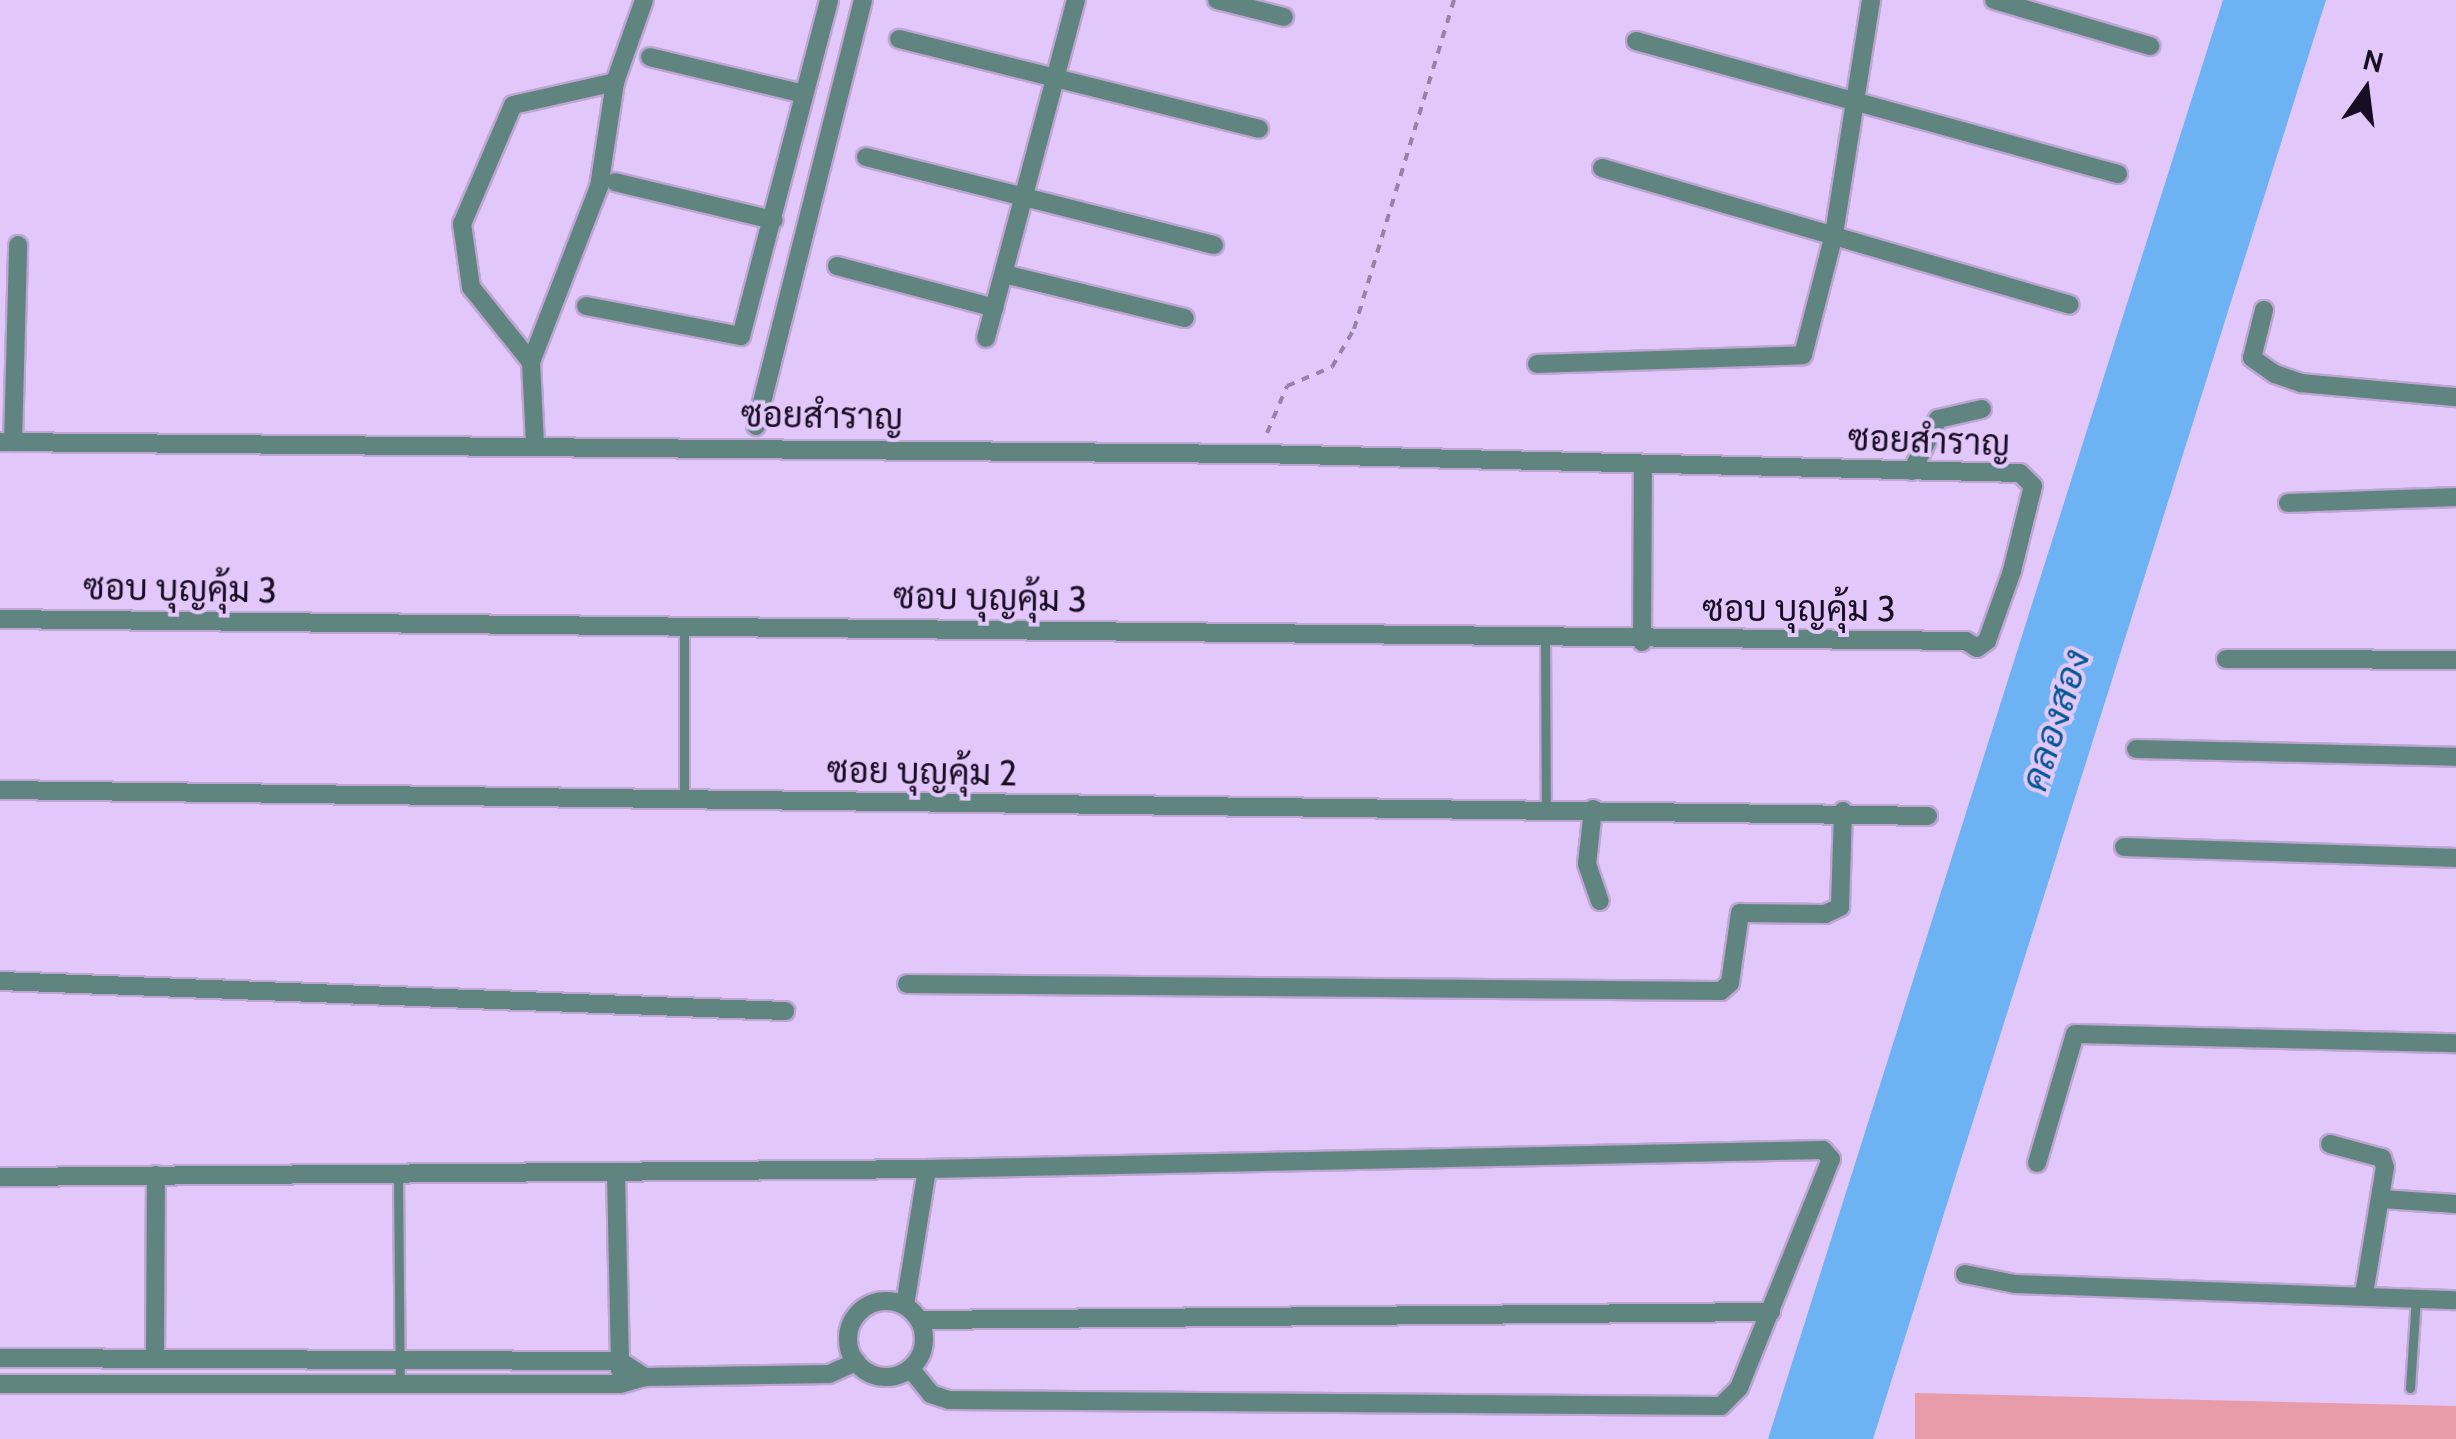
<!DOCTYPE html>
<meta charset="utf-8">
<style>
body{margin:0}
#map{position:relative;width:2456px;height:1439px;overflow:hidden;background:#e2c8fa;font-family:Cabin,Sarabun,sans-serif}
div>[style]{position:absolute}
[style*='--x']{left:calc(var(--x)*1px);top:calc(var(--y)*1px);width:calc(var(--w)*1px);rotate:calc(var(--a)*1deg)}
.water>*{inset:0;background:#6db3f4}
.building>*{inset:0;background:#e89ca9}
.path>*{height:4px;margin-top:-2px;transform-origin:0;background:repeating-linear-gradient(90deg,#9681a9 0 8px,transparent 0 16px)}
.roads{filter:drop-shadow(2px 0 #bea6d3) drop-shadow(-2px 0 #bea6d3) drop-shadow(0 2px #bea6d3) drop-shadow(0 -2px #bea6d3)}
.service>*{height:9px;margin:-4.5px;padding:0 4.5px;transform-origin:4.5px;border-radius:4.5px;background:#608581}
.minor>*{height:18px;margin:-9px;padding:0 9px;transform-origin:9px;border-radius:9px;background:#608581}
.minor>.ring{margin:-9px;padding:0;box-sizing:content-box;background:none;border:18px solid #608581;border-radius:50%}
span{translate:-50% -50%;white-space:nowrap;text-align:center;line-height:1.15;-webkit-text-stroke:8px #e2c8fa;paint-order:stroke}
.street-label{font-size:35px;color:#190d23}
.water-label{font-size:38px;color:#035792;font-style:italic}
.north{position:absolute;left:2316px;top:40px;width:100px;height:100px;-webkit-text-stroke:8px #e2c8fa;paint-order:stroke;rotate:14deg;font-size:28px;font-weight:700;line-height:40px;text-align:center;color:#190d23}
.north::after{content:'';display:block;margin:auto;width:35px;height:45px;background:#190d23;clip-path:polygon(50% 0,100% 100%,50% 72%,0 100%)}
</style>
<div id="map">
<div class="water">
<div style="clip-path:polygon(2223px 0,2326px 0,1873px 1439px,1768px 1439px)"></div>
</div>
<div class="building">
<div style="clip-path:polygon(1915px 1393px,2456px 1406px,2456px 1439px,1915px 1439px)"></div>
</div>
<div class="path">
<div style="--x:1267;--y:433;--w:51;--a:-66.9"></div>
<div style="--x:1287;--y:386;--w:49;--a:-22.9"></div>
<div style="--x:1332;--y:367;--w:44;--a:-59.9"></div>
<div style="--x:1354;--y:329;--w:344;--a:-73.1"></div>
</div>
<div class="roads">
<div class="service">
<div style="--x:1545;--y:640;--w:169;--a:89.7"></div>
<div style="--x:684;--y:798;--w:170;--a:-90"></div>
<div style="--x:398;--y:1174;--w:211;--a:89.5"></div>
<div style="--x:2410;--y:1388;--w:91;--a:-86.2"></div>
</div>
<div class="minor">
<div style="--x:1217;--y:0;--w:69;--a:14.2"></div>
<div style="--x:1994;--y:0;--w:163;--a:16.4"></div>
<div style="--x:899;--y:39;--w:371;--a:14"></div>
<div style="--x:1636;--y:41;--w:500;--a:15.43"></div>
<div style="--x:650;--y:57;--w:158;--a:13.5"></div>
<div style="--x:866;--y:157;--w:359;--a:14.2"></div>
<div style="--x:1602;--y:168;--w:487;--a:16.3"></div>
<div style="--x:615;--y:182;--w:163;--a:13.5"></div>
<div style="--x:837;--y:266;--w:163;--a:14.9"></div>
<div style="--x:1004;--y:274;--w:186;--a:13.7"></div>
<div style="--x:586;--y:306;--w:158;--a:11"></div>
<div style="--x:741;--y:336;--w:347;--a:-75.3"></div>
<div style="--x:2264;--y:310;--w:49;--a:104"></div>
<div style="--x:2252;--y:358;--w:28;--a:35"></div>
<div style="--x:2275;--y:374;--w:28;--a:19"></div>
<div style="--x:2301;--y:383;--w:156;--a:5.2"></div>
<div style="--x:986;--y:338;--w:350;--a:-75.1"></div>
<div style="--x:531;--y:362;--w:188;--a:-68.8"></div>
<div style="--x:599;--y:187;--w:106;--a:-81.3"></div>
<div style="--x:1537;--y:364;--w:266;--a:-1.9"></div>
<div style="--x:1803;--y:355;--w:125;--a:-75.6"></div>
<div style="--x:1834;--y:234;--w:237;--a:-81"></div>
<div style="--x:756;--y:426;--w:439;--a:-75.9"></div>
<div style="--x:0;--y:442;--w:1260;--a:0.55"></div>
<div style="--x:1260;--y:454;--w:760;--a:1.43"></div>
<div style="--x:2020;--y:473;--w:18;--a:45"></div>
<div style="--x:2033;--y:486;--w:88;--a:103.9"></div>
<div style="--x:2012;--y:571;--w:74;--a:109.7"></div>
<div style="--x:1987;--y:641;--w:12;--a:145"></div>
<div style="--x:1977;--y:648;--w:13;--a:-148"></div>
<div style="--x:1966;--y:641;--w:1966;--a:-179.36"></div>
<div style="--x:13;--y:442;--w:197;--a:-88.5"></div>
<div style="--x:535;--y:444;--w:82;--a:-92.8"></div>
<div style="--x:531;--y:362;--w:96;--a:-128.7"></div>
<div style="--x:471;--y:287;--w:64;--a:-98.1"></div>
<div style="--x:462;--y:224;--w:129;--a:-66.8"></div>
<div style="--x:513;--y:105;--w:105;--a:-12.7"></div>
<div style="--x:615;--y:82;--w:87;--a:-70.5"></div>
<div style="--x:1912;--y:471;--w:58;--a:-63.4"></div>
<div style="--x:1938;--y:419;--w:45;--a:-12.8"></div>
<div style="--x:2288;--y:503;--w:168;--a:-2"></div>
<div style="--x:1642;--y:642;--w:175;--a:-89.7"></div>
<div style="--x:2226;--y:659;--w:230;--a:0.2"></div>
<div style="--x:2136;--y:749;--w:320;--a:1.4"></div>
<div style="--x:0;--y:790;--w:1928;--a:0.77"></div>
<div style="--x:1593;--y:809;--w:55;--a:96.2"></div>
<div style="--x:1587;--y:864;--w:39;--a:71"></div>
<div style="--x:2124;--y:847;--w:332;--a:1.9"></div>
<div style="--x:0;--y:981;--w:786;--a:2.19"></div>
<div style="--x:907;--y:984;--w:814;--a:0.49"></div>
<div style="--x:1721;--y:991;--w:12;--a:-42"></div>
<div style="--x:1730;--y:983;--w:71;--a:-81.9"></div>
<div style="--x:1740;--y:913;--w:85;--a:0.7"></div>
<div style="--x:1825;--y:914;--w:17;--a:-25"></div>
<div style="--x:1840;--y:907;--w:96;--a:-88.2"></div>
<div style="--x:2330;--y:1144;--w:54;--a:15.1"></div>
<div style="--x:2382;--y:1158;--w:9;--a:72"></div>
<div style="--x:2385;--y:1167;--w:129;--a:99.4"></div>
<div style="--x:2037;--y:1163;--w:134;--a:-73.6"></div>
<div style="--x:2075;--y:1034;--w:381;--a:1.4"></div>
<div style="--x:616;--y:1172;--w:199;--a:88.8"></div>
<div style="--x:0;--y:1177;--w:927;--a:-0.49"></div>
<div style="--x:927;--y:1169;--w:896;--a:-1.21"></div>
<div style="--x:1823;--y:1150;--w:12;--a:48"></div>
<div style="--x:1831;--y:1159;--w:247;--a:111.9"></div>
<div style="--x:1739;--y:1388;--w:25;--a:135"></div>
<div style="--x:1721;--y:1406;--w:772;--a:-179.55"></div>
<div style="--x:949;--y:1400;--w:19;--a:-162"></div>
<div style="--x:931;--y:1394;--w:32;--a:-129"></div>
<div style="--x:2382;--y:1199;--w:74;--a:3.9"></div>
<div style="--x:1965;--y:1274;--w:51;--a:11.3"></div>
<div style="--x:2015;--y:1284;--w:441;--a:2.1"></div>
<div class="ring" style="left:848px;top:1301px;width:58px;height:58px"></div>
<div style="--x:905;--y:1305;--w:138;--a:-80.8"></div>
<div style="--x:920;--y:1320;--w:851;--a:-0.54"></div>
<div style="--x:0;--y:1358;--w:620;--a:0.28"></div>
<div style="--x:620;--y:1361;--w:30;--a:33"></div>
<div style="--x:155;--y:1359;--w:184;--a:-89.7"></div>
<div style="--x:0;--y:1384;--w:620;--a:0"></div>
<div style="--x:620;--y:1384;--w:26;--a:-16"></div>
<div style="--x:645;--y:1377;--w:184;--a:-0.9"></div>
<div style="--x:829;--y:1374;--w:30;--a:-24"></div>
</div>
</div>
<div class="street-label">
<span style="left:822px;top:416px;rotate:1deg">ซอยสำราญ</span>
<span style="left:1929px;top:441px;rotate:2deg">ซอยสำราญ</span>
<span style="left:180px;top:589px;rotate:1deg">ซอบ บุญคุ้ม 3</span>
<span style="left:990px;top:598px;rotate:1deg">ซอบ บุญคุ้ม 3</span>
<span style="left:1799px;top:609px">ซอบ บุญคุ้ม 3</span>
<span style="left:922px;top:772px;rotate:1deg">ซอย บุญคุ้ม 2</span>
</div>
<div class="water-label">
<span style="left:2055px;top:720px;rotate:-72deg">คลองสอง</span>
</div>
<div class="north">N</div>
</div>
